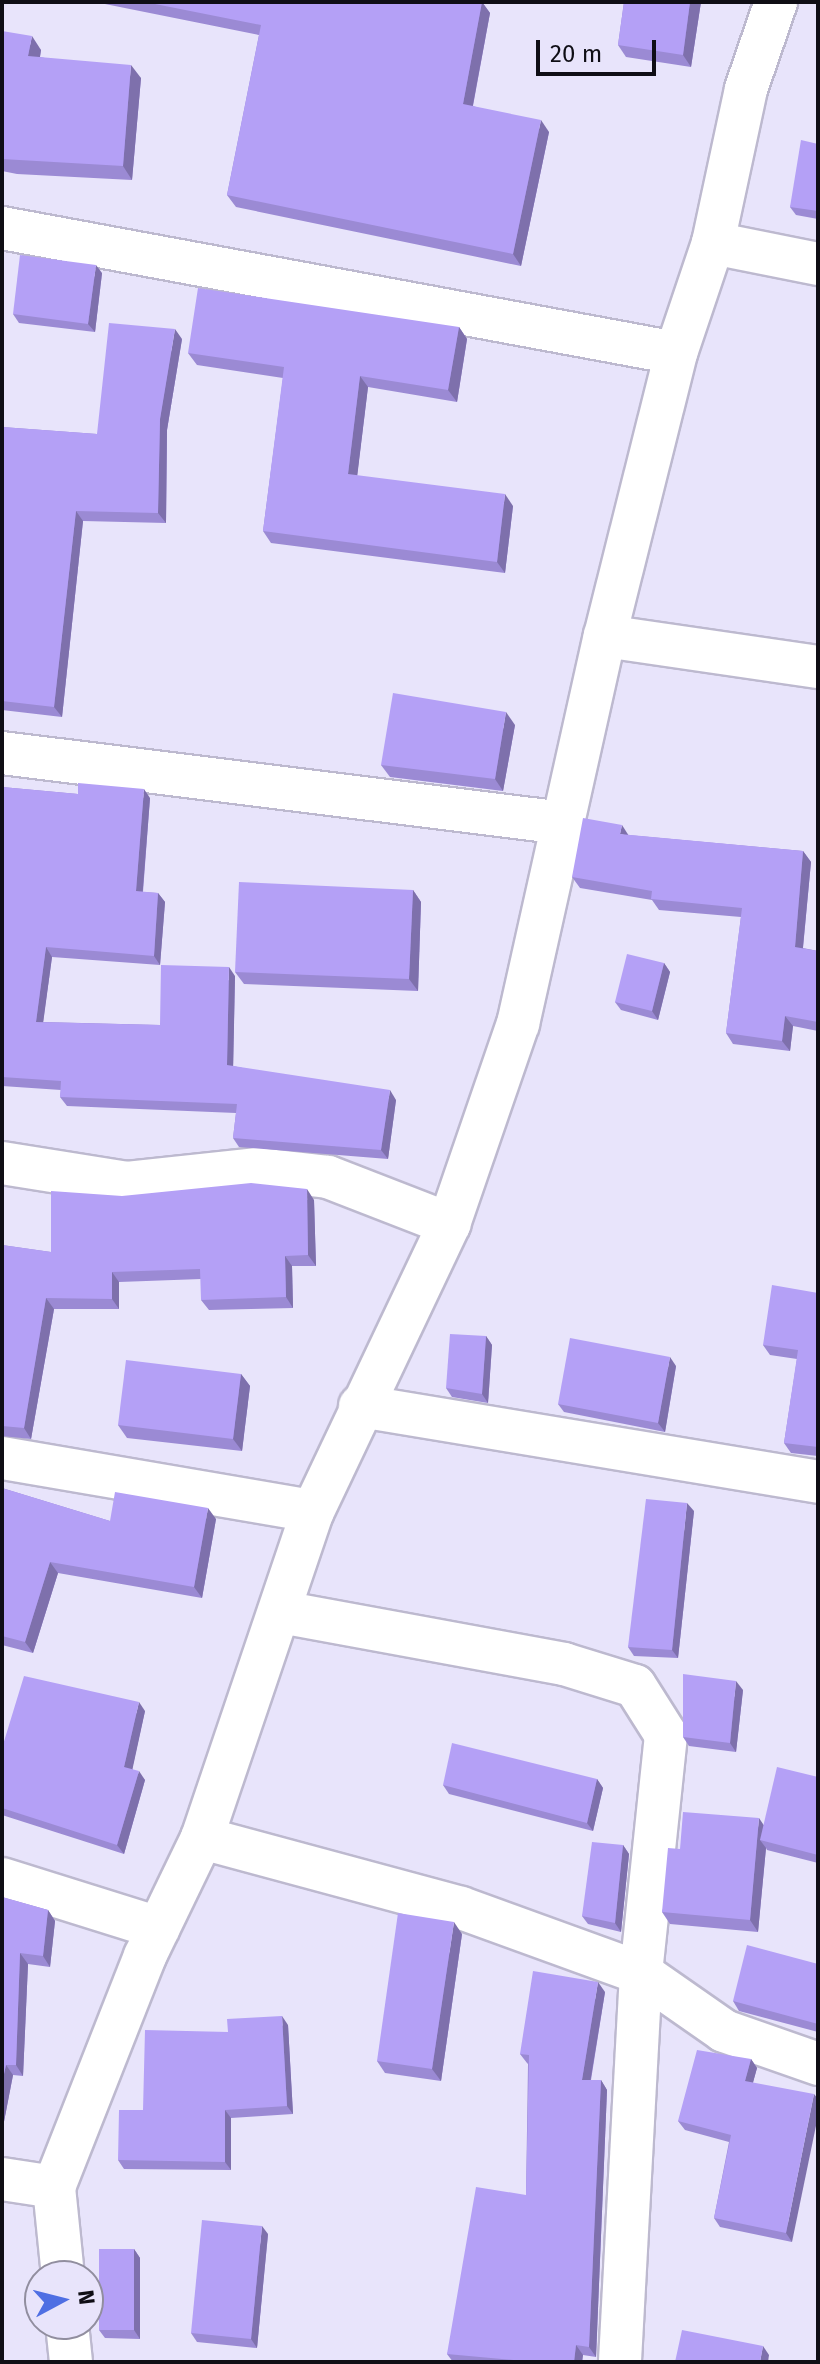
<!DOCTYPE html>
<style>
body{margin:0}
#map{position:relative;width:820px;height:2364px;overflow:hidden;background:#e8e4fb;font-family:"Fira Sans",sans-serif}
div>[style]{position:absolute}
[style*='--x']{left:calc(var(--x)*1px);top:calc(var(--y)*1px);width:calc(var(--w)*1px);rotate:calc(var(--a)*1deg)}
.roads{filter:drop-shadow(2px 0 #bdb9cf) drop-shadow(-2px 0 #bdb9cf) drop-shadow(0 2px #bdb9cf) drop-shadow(0 -2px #bdb9cf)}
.minor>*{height:42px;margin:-21px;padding:0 21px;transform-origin:21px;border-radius:21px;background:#fff}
.wall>*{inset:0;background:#9b8ad4}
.shaded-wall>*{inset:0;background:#7e70ac}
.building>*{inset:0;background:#b4a0f6}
span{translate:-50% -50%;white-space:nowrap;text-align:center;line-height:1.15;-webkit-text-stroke:6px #e8e4fb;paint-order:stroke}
.frame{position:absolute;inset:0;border:4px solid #0f0e15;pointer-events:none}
.north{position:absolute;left:24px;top:2260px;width:80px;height:80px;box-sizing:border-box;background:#e8e4fb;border:2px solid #918e9f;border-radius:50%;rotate:83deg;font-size:22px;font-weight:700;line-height:32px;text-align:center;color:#0f0e15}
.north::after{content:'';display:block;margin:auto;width:28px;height:36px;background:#4f6fe3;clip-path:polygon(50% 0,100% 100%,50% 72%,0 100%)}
.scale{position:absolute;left:536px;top:40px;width:120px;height:36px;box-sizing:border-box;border:4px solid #0f0e15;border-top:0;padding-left:10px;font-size:24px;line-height:28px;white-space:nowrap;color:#0f0e15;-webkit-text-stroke:6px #e8e4fb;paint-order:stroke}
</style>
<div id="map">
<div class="roads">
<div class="minor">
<div style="--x:2;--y:228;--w:685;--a:10.51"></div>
<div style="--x:713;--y:243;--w:107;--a:11.3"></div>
<div style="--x:605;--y:636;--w:215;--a:8.3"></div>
<div style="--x:2;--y:753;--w:565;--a:7.11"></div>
<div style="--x:2;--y:1163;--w:127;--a:9.1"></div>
<div style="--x:127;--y:1183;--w:132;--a:-6.1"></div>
<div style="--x:258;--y:1169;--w:70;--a:6.5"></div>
<div style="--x:328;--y:1177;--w:130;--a:21.2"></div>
<div style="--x:360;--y:1406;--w:464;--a:9.4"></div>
<div style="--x:2;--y:1458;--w:315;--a:9.7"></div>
<div style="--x:281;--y:1612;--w:288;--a:10.4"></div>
<div style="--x:564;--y:1664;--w:74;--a:17.2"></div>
<div style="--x:635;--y:1686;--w:58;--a:57.7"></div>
<div style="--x:666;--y:1735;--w:239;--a:96"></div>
<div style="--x:641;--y:1973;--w:390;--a:93.1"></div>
<div style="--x:202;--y:1838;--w:268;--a:15.1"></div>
<div style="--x:461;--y:1908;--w:191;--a:19.9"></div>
<div style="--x:641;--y:1973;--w:101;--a:34.9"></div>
<div style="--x:724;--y:2031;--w:100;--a:19.3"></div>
<div style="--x:2;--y:1879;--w:164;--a:17.4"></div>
<div style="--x:2;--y:2179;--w:53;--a:8.7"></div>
<div style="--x:63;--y:2276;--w:89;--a:-95.8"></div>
<div style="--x:54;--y:2187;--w:248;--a:-68.5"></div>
<div style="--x:145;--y:1956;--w:131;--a:-64.2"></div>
<div style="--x:202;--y:1838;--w:345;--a:-71.3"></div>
<div style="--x:313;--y:1511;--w:318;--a:-64.6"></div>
<div style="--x:449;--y:1224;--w:212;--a:-71"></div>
<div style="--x:518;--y:1024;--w:398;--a:-77.4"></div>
<div style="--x:605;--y:636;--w:292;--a:-75.9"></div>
<div style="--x:676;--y:353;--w:116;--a:-71.4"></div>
<div style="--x:713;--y:243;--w:157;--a:-77.9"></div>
<div style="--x:746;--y:89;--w:92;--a:-71"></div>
<div style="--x:67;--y:2324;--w:38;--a:84"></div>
</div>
</div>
<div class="wall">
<div style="clip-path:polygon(95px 2px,482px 2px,490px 13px,473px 106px,549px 132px,521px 266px,236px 207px,227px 195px,259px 35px)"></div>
<div style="clip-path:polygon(624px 2px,701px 2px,691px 67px,626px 57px,618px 45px)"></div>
<div style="clip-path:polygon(2px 31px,41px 50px,40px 57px,141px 78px,132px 180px,17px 174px,2px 171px)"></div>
<div style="clip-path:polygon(818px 144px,818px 219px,796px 215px,790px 207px)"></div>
<div style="clip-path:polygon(102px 273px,95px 332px,19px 323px,13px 314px)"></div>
<div style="clip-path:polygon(459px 327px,467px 339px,457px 402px,368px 387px,357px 476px,513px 506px,505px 573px,271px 543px,263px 531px,283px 378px,197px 365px,188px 353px)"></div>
<div style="clip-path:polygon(182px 339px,167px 430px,166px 523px,83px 521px,62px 717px,2px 710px,2px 427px,97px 434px)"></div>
<div style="clip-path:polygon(515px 725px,503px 791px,390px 777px,381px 765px)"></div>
<div style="clip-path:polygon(2px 787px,78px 794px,150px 798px,143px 892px,158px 893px,165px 902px,160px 965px,52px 957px,43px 1022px,160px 1025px,235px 976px,233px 1066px,396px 1100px,388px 1159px,239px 1147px,233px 1138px,236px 1113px,67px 1106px,60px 1097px,61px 1090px,2px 1086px)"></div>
<div style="clip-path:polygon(628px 835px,803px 851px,811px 862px,803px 948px,818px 951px,818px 1031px,793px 1026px,790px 1051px,733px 1044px,726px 1033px,741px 917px,659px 910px,652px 900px,580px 888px,572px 877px)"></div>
<div style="clip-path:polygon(413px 890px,421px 902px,418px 991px,244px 984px,235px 972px)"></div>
<div style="clip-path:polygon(664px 963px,670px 972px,658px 1020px,621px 1010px,615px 1002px)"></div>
<div style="clip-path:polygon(122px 1196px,314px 1200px,316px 1266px,292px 1266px,293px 1308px,209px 1310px,201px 1300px,201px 1279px,119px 1282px,119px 1309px,54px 1309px,31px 1439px,2px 1436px,2px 1245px,51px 1252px)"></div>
<div style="clip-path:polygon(818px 1293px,818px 1456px,791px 1453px,784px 1443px,797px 1359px,770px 1355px,763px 1345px)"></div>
<div style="clip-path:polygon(486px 1336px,492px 1345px,488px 1403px,452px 1397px,446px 1388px)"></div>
<div style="clip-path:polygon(676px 1366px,665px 1432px,564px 1412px,558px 1404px)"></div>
<div style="clip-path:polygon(241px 1374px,250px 1386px,242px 1451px,127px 1438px,118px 1425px)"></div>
<div style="clip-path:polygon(2px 1488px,110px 1521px,216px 1519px,202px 1598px,58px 1573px,33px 1653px,2px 1645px)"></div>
<div style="clip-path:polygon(694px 1511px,678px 1658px,634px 1656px,628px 1647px)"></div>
<div style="clip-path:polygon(743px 1690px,736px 1752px,689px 1746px,683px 1737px)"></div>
<div style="clip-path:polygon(145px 1711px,132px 1769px,145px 1780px,124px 1854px,2px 1815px,2px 1748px)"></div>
<div style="clip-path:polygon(818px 1777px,818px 1863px,767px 1850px,766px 1848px,758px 1932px,670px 1924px,662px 1912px,680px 1849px,764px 1825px)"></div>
<div style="clip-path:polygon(597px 1779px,603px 1788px,593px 1831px,449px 1794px,443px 1785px)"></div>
<div style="clip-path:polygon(623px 1845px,629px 1854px,621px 1932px,588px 1924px,582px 1916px)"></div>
<div style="clip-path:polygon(2px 1897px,48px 1910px,55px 1921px,50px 1967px,28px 1964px,23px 2076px,13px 2075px,2px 2132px)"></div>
<div style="clip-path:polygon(462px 1934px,441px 2081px,385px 2073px,377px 2061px)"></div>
<div style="clip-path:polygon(818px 1964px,818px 2032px,739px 2011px,733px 2001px)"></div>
<div style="clip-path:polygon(605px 1992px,591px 2080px,601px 2080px,607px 2090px,596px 2357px,583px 2355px,582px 2362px,453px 2362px,447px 2354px,526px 2195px,528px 2064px,527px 2063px,520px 2054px)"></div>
<div style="clip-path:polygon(288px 2025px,293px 2114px,231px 2118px,231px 2170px,124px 2169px,118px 2160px,143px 2110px,228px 2032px)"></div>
<div style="clip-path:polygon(751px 2059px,757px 2068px,753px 2082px,792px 2242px,720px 2227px,714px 2218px,729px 2142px,685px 2130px,678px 2121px)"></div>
<div style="clip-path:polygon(268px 2234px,257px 2348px,197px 2342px,191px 2333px)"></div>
<div style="clip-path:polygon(134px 2249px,140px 2258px,140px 2339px,105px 2338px,99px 2330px)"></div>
</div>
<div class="shaded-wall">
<div style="clip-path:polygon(482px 2px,490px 13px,471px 115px,463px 104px)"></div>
<div style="clip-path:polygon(690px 2px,701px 2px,691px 67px,683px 55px)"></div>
<div style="clip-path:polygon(32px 36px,41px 50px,38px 69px,28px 56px)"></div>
<div style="clip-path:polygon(131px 65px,141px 78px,132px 180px,123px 166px)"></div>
<div style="clip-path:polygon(541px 120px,549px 132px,521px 266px,513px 254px)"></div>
<div style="clip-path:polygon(96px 265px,102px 273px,95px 332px,88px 324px)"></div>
<div style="clip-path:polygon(459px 327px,467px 339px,457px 402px,448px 390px)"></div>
<div style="clip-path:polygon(175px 329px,182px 339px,167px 430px,166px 523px,158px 513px,160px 419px)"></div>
<div style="clip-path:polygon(360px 376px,368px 387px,356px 486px,348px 474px)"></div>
<div style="clip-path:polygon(505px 494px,513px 506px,505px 573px,497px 562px)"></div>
<div style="clip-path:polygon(76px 511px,83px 521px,62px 717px,54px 707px)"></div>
<div style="clip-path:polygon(506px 712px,515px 725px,503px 791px,495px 779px)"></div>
<div style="clip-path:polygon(144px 789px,150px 798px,142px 900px,136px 891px)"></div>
<div style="clip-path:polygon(622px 825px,629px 836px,620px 834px)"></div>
<div style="clip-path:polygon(803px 851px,811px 862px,802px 957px,795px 947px)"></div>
<div style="clip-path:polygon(413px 890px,421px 902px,418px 991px,409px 979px)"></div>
<div style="clip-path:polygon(158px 893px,165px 902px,160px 965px,154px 956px)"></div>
<div style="clip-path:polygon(46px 947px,52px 957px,42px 1031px,36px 1022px)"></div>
<div style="clip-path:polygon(664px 963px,670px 972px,658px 1020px,652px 1011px)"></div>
<div style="clip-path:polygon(229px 967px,235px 976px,233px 1074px,227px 1065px)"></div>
<div style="clip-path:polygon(785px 1016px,793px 1026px,790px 1051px,782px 1041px)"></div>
<div style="clip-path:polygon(390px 1090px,396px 1100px,388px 1159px,381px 1150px)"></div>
<div style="clip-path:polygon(307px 1189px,314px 1200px,316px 1266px,308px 1255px)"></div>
<div style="clip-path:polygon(285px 1256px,292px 1266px,293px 1308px,286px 1297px)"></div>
<div style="clip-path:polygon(112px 1272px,119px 1282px,119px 1309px,112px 1299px)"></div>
<div style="clip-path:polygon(46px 1298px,54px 1309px,31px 1439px,24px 1428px)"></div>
<div style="clip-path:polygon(486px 1336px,492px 1345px,488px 1403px,482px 1394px)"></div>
<div style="clip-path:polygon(670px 1357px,676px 1366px,665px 1432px,658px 1423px)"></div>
<div style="clip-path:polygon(241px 1374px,250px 1386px,242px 1451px,233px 1439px)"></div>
<div style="clip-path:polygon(687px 1503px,694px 1511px,678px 1658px,672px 1650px)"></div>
<div style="clip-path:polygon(208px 1508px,216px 1519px,202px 1598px,194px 1587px)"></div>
<div style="clip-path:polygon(50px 1562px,58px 1573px,33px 1653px,25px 1642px)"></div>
<div style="clip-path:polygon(736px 1681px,743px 1690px,736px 1752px,730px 1743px)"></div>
<div style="clip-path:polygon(139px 1702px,145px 1711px,131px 1776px,124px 1767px)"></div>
<div style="clip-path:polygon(139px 1771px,145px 1780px,124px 1854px,117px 1845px)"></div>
<div style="clip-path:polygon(597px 1779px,603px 1788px,593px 1831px,587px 1823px)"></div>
<div style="clip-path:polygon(759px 1818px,767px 1830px,760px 1840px,766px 1848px,758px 1932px,750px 1920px)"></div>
<div style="clip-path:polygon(623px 1845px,629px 1854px,621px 1932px,615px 1923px)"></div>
<div style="clip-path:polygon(48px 1910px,55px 1921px,50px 1967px,43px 1956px)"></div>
<div style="clip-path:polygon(454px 1922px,462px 1934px,441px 2081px,432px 2069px)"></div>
<div style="clip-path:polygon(20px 1953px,28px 1964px,23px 2076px,16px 2065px)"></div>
<div style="clip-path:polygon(598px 1982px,605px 1992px,589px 2089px,582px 2080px)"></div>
<div style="clip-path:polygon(282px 2016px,288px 2025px,293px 2114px,287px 2106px)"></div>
<div style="clip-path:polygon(751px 2059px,757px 2068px,751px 2090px,745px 2081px)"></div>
<div style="clip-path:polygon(6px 2065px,13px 2075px,2px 2132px,2px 2083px)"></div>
<div style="clip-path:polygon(601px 2080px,607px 2090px,596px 2357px,589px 2347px)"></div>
<div style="clip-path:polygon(814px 2094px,818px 2099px,818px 2116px,792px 2242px,786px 2233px)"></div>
<div style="clip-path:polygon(225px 2110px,231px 2118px,231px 2170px,225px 2162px)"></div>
<div style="clip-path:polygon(262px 2226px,268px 2234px,257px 2348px,251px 2339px)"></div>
<div style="clip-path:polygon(134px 2249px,140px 2258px,140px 2339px,134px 2330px)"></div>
<div style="clip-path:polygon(576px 2345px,583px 2355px,582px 2362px,574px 2362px)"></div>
<div style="clip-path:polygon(763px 2346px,769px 2355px,768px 2362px,760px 2362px)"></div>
</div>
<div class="building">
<div style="clip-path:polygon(145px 2px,482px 2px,463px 104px,541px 120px,513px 254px,227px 195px,261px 25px)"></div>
<div style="clip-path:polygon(624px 2px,690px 2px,683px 55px,618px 45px)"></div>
<div style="clip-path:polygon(2px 31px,32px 36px,28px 56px,131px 65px,123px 166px,2px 159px)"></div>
<div style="clip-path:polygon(801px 140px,818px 144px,818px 211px,790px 207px)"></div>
<div style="clip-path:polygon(20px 255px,96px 265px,88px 324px,13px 314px)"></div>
<div style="clip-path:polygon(198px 288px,459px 327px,448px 390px,360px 376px,348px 474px,505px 494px,497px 562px,263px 531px,284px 367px,188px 353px)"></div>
<div style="clip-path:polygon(109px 323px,175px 329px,160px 419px,158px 513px,76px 511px,54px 707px,2px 701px,2px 427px,97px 434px)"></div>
<div style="clip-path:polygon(393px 693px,506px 712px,495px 779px,381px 765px)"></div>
<div style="clip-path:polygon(78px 783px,144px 789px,136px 891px,158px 893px,154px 956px,46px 947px,36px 1022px,160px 1025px,161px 965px,229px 967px,227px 1065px,390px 1090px,381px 1150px,233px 1138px,237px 1104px,60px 1097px,61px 1081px,2px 1077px,2px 787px,78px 794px)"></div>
<div style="clip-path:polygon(583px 818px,622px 825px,620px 834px,803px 851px,795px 947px,818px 951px,818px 1022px,785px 1016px,782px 1041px,726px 1033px,742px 908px,651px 899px,652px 891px,572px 877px)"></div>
<div style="clip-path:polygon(239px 882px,413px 890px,409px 979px,235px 972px)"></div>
<div style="clip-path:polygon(627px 954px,664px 963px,652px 1011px,615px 1002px)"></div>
<div style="clip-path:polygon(251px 1183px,307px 1189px,308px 1255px,285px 1256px,286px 1297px,201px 1300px,200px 1269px,112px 1272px,112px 1299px,46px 1298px,24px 1428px,2px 1426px,2px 1245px,51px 1252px,51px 1191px,122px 1196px)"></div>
<div style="clip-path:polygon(772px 1285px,818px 1293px,818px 1447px,784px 1443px,798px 1350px,763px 1345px)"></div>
<div style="clip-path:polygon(450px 1334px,486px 1336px,482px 1394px,446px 1388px)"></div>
<div style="clip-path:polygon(570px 1338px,670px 1357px,658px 1423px,558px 1404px)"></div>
<div style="clip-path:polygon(126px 1360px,241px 1374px,233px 1439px,118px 1425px)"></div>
<div style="clip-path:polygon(2px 1488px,110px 1521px,115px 1492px,208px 1508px,194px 1587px,50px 1562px,25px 1642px,2px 1636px)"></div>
<div style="clip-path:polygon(646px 1499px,687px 1503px,672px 1650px,628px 1647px)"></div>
<div style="clip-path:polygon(683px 1674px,736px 1681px,730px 1743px,683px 1737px)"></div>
<div style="clip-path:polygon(24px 1676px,139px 1702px,124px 1767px,139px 1771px,117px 1845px,2px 1808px,2px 1748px)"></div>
<div style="clip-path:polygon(452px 1743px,597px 1779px,587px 1823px,443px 1785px)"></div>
<div style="clip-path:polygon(777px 1767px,818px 1777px,818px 1855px,760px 1840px)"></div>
<div style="clip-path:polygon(683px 1812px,759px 1818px,750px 1920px,662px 1912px,668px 1848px,680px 1849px)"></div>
<div style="clip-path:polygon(592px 1842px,623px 1845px,615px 1923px,582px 1916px)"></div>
<div style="clip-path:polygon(2px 1897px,48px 1910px,43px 1956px,20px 1953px,16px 2065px,6px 2065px,2px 2083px)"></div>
<div style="clip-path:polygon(398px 1913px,454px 1922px,432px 2069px,377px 2061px)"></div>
<div style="clip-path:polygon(747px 1945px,818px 1964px,818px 2024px,733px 2001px)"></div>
<div style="clip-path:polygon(533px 1971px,598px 1982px,582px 2080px,601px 2080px,589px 2347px,576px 2345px,574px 2362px,536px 2362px,447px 2354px,476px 2187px,526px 2195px,529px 2055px,520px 2054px)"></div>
<div style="clip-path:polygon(282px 2016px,287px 2106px,225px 2110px,225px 2162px,118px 2160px,119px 2110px,143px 2110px,145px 2030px,228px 2032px,227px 2019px)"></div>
<div style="clip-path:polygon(697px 2050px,751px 2059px,745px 2081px,814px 2094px,786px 2233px,714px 2218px,731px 2135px,678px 2121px)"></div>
<div style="clip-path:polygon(202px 2220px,262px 2226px,251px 2339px,191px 2333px)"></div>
<div style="clip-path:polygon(99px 2249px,134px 2249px,134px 2330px,99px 2330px)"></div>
<div style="clip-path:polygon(682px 2330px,763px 2346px,760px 2362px,675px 2362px)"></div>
</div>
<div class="frame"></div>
<div class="north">N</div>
<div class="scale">20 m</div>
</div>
